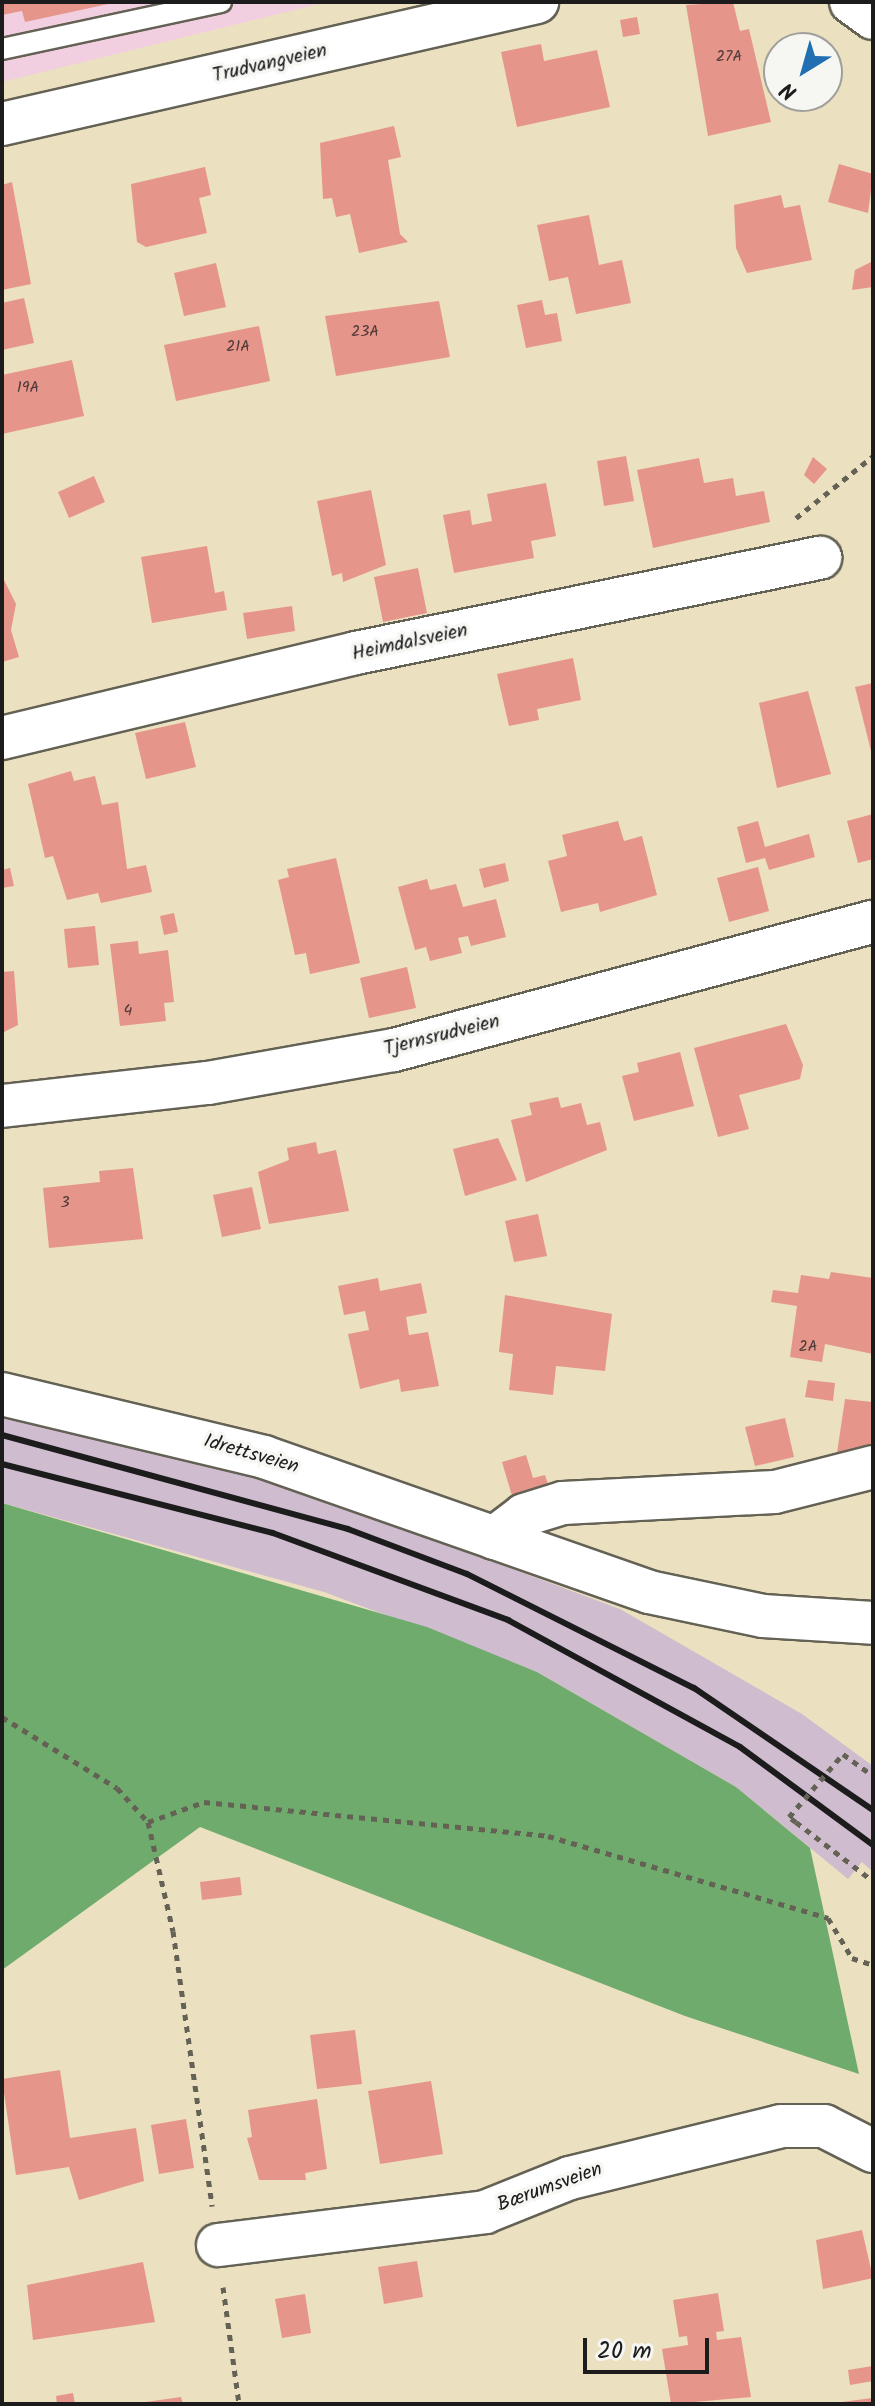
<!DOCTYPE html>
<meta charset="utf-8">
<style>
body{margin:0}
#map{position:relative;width:875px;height:2406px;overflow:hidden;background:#ebe0bf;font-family:Kalam,sans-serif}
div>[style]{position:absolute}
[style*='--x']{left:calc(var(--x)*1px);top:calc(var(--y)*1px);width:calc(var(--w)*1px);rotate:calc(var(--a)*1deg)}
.built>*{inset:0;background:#f2cfe0}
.industrial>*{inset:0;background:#cfbdcf}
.forest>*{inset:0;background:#6eab6c}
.building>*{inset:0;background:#e6958a}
.path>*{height:5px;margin-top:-2.5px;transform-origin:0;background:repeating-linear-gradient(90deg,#646155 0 6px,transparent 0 12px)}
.roads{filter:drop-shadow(2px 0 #646155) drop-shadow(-2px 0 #646155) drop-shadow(0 2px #646155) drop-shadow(0 -2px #646155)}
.service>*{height:20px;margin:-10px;padding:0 10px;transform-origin:10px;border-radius:10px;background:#fff}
.minor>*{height:42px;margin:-21px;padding:0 21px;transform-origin:21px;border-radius:21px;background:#fff}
.rail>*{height:6px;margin:-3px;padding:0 3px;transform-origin:3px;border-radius:3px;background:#1c1c1c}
.path-bridge>*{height:5px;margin-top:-2.5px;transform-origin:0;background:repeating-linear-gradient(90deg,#646155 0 6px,transparent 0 12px)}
span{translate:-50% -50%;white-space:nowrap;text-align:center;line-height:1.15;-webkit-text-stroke:7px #f6f6f2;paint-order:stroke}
.number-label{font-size:16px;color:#4e3a38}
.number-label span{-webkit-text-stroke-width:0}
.street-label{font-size:20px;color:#1c1c1c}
.frame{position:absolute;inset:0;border:4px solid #1c1c1c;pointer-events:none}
.north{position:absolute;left:763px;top:32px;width:80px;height:80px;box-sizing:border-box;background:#f6f6f2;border:2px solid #9f9f9c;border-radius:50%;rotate:217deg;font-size:22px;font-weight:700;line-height:32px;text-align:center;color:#1c1c1c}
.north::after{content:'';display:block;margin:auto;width:28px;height:36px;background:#1f6fb2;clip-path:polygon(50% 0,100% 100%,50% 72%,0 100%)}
.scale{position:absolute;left:583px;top:2338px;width:126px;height:36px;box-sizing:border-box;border:4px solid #1c1c1c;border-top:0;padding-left:10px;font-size:24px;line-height:28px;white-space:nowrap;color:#1c1c1c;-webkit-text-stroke:6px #f6f6f2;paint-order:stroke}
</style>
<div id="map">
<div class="built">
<div style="clip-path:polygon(2px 2px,327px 2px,2px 82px)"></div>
</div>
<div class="industrial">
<div style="clip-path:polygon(2px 1411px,282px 1483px,620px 1609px,802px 1714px,873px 1766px,873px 1872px,862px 1862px,848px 1879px,736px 1787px,537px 1672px,324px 1592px,2px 1503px)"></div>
</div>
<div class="forest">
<div style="clip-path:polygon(2px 1503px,427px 1627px,537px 1672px,736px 1787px,810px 1848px,859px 2074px,685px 2016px,200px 1827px,2px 1970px)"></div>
</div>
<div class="building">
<div style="clip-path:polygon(2px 2px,113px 2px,113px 3px,25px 22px,22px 11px,2px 15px)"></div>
<div style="clip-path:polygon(733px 2px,740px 31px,749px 29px,771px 122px,708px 136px,686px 5px)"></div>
<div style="clip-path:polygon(637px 17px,640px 34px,623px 37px,620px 20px)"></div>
<div style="clip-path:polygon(541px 44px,544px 61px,597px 50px,610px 107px,517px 127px,501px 52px)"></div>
<div style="clip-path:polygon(394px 126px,401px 157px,388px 160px,400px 234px,408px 242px,359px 253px,350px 214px,336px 217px,332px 198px,323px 199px,320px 143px)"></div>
<div style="clip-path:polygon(839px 164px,873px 174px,868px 213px,828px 202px)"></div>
<div style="clip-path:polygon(205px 167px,211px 195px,199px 198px,207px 233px,146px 247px,137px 242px,131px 184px)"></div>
<div style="clip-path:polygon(12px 182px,31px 284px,2px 290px,2px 185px)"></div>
<div style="clip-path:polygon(781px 195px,784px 208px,800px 205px,812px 260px,747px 273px,736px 248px,734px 205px)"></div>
<div style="clip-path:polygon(589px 215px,599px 265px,622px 260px,631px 303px,576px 314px,568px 277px,549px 281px,537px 225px)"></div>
<div style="clip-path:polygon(873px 261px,873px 287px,852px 290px,855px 270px)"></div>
<div style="clip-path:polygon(216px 263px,226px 307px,184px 316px,174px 273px)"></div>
<div style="clip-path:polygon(24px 298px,34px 343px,2px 350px,2px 303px)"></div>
<div style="clip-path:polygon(542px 300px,545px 315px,557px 313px,562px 341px,526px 348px,517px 305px)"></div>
<div style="clip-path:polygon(439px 301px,450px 357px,336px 376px,325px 316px)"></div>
<div style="clip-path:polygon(259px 326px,270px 381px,176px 401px,164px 345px)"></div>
<div style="clip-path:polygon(72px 360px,84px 416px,2px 434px,2px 375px)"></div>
<div style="clip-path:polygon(626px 456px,634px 501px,604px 506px,597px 461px)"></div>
<div style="clip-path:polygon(813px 457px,827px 469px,814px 484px,804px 475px)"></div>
<div style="clip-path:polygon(699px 458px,704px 483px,733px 478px,736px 496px,764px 491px,770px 522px,653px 548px,637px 470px)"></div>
<div style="clip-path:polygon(94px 476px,105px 502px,69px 518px,58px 492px)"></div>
<div style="clip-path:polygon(546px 483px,556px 536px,531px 541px,534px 558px,454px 573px,443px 515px,470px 510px,472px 525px,492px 521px,487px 494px)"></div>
<div style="clip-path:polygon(371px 490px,386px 565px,343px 582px,342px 573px,332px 576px,317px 501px)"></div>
<div style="clip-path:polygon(207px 546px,215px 593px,224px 591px,227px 610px,152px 623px,141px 557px)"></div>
<div style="clip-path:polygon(418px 568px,427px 613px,383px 622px,374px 577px)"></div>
<div style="clip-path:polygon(2px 576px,16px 604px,11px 630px,19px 657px,2px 662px)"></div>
<div style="clip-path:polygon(292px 606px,295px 631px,247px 639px,243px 613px)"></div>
<div style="clip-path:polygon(573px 658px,581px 700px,537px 709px,539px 720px,509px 726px,497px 674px)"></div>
<div style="clip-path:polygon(873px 683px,873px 755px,872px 755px,855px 687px)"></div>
<div style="clip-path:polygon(808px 691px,831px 774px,777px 788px,759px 703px)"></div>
<div style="clip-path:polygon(185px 722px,196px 767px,146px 779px,135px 733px)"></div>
<div style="clip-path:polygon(71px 771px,74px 781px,95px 776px,102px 805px,118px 802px,127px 869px,146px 865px,152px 892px,101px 903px,98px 893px,67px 900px,53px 856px,45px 858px,28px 784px)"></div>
<div style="clip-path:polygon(873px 814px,873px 859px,858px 863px,847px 821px)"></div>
<div style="clip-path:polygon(618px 821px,624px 841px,642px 836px,657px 895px,600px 912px,598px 903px,561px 912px,548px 861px,567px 856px,562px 835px)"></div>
<div style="clip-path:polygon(758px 821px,765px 847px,809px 834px,815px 857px,769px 870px,765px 858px,746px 863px,737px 827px)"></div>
<div style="clip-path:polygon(336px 858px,360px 963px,310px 974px,306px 953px,295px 955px,278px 880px,289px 877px,287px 869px)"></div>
<div style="clip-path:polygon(505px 863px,509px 881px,484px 888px,479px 869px)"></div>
<div style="clip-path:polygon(758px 867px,769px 911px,729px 922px,717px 878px)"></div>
<div style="clip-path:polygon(10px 868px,14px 886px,2px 888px,2px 870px)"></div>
<div style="clip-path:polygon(427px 879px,430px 890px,456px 884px,463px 907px,496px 899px,506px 937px,471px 946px,468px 936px,458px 938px,462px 953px,430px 961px,426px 947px,415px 950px,398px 887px)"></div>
<div style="clip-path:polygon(174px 913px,178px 932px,164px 935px,160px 916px)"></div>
<div style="clip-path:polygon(95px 926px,99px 965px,68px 968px,64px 929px)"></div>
<div style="clip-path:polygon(138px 941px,139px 954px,168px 950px,174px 1002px,164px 1003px,166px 1021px,120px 1026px,110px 944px)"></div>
<div style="clip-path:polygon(407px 967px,416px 1008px,369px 1018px,360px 978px)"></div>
<div style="clip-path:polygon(14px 971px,18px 1025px,2px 1033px,2px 972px)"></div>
<div style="clip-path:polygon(786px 1024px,803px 1065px,800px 1079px,739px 1095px,749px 1129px,718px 1137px,694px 1048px)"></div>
<div style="clip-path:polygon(680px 1052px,694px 1106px,634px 1121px,622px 1076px,639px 1072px,637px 1063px)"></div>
<div style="clip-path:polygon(558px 1097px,561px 1108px,581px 1103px,587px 1125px,600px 1122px,607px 1150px,526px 1182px,511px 1120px,532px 1115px,529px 1103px)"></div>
<div style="clip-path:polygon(498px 1138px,517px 1180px,465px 1196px,453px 1149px)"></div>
<div style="clip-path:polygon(316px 1142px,318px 1154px,336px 1150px,349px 1211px,269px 1224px,258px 1172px,289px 1160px,287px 1148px)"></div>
<div style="clip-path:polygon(133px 1168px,143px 1239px,49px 1248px,43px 1188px,100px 1182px,99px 1171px)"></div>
<div style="clip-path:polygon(252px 1187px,261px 1229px,222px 1237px,213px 1195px)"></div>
<div style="clip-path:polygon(538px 1214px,547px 1256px,514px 1262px,505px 1221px)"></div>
<div style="clip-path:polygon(831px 1272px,873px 1278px,873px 1354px,825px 1344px,822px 1362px,790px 1357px,797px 1306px,771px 1302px,773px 1290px,798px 1293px,801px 1275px,829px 1279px)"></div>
<div style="clip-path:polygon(378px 1278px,380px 1291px,421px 1283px,427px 1313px,406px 1317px,409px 1335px,428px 1332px,439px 1386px,401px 1392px,399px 1379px,360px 1389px,348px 1334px,369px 1330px,365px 1311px,344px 1315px,338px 1286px)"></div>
<div style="clip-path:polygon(505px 1295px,612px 1314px,605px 1371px,556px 1366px,553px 1395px,509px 1390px,513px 1354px,499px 1352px)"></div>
<div style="clip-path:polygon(808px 1380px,835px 1383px,833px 1401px,805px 1397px)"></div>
<div style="clip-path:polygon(845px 1399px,872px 1402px,872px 1448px,837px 1453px)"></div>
<div style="clip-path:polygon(785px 1418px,794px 1457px,755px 1466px,745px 1427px)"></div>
<div style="clip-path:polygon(526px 1455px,533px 1478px,545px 1475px,549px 1487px,513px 1499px,502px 1462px)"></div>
<div style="clip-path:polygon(240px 1877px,242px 1895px,202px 1900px,200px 1882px)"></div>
<div style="clip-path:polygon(355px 2030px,362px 2084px,317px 2089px,310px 2035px)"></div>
<div style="clip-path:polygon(60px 2070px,70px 2138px,136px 2128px,144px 2181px,79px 2200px,69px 2167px,16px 2175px,2px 2079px)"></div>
<div style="clip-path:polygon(431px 2081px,443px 2154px,380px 2164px,368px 2091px)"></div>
<div style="clip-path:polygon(317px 2099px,327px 2169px,305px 2173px,306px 2180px,259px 2180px,247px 2138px,252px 2137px,248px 2110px)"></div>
<div style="clip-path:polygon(186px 2119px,194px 2168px,159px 2174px,151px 2125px)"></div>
<div style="clip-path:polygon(862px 2230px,873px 2278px,823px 2289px,816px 2240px)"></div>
<div style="clip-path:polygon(417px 2261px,423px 2297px,384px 2304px,378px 2267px)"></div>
<div style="clip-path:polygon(143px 2262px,155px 2322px,33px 2340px,27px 2285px)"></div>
<div style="clip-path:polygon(718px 2293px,724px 2331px,716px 2332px,717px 2340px,741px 2337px,751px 2397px,671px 2404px,662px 2349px,688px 2345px,687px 2336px,679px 2337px,673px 2300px)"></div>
<div style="clip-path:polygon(305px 2294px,311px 2333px,282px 2338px,275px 2299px)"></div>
<div style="clip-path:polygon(873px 2366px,873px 2381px,850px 2385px,848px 2370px)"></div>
<div style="clip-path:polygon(73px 2393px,75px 2404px,57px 2404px,56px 2396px)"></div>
<div style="clip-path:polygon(181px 2397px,183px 2404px,146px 2404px,146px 2402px)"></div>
<div style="clip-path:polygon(872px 2398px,873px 2404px,842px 2404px,842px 2402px)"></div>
</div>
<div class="path">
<div style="--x:796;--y:518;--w:99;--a:-38.8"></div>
<div style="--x:2;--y:1717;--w:135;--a:31.7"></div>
<div style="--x:117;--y:1788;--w:46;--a:47.6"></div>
<div style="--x:148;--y:1822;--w:112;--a:77.1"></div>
<div style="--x:173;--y:1931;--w:278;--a:81.9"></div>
<div style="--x:843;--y:1754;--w:37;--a:36"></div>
<div style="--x:148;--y:1822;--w:59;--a:-19.7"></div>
<div style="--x:204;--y:1802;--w:346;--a:5.6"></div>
<div style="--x:548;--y:1836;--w:292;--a:16.3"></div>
<div style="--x:828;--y:1918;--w:47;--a:59"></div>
<div style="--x:852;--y:1958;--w:22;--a:18"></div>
<div style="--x:796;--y:1822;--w:97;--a:37.5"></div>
<div style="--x:223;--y:2287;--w:118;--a:82.2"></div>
</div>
<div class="roads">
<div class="service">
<div style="--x:2;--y:49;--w:224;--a:-12.1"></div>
</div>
<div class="minor">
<div style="--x:851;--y:2;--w:27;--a:36"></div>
<div style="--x:2;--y:124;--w:549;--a:-12.85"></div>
<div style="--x:2;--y:738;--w:364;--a:-13.5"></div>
<div style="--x:356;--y:653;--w:474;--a:-11.6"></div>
<div style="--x:2;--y:1106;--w:207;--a:-6.4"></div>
<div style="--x:208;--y:1083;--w:189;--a:-10.1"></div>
<div style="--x:394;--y:1050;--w:496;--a:-15"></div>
<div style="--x:2;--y:1394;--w:269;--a:13.5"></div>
<div style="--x:264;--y:1457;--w:408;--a:19.3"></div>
<div style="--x:649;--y:1592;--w:116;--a:11.9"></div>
<div style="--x:763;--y:1616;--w:110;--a:3.6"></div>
<div style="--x:494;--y:1538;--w:38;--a:-37"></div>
<div style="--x:524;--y:1515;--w:41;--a:-17.1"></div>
<div style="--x:563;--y:1503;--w:212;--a:-3"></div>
<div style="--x:775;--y:1492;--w:101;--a:-14.3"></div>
<div style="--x:218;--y:2245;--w:269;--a:-7"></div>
<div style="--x:485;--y:2212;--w:92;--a:-21.8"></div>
<div style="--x:570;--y:2178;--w:217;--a:-13.8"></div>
<div style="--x:781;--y:2126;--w:43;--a:0"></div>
<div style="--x:824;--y:2126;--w:55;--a:27"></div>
</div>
</div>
<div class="rail">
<div style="--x:2;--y:1435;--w:359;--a:15.2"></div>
<div style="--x:348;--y:1529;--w:127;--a:20.7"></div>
<div style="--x:467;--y:1574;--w:254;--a:26.7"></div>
<div style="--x:694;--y:1688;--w:217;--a:34.3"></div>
<div style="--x:2;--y:1464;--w:280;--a:14.3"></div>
<div style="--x:273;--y:1533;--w:251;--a:20.3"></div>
<div style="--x:508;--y:1620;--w:264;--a:28.7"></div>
<div style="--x:740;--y:1747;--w:165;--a:36.4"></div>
</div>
<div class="path-bridge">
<div style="--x:796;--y:1822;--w:9;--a:-144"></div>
<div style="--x:789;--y:1817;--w:83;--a:-49.4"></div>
</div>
<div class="number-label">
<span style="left:729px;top:57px">27A</span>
<span style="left:365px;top:332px">23A</span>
<span style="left:238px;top:347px">21A</span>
<span style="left:28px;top:388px">19A</span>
<span style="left:128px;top:1011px">4</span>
<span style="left:65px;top:1203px">3</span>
<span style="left:808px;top:1347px">2A</span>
</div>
<div class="street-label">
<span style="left:270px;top:64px;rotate:-13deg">Trudvangveien</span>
<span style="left:410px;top:643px;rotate:-12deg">Heimdalsveien</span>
<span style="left:442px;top:1036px;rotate:-14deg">Tjernsrudveien</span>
<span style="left:251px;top:1455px;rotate:16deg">Idrettsveien</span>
<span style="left:550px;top:2188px;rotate:-20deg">Bærumsveien</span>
</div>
<div class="frame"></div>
<div class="north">N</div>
<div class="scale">20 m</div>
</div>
